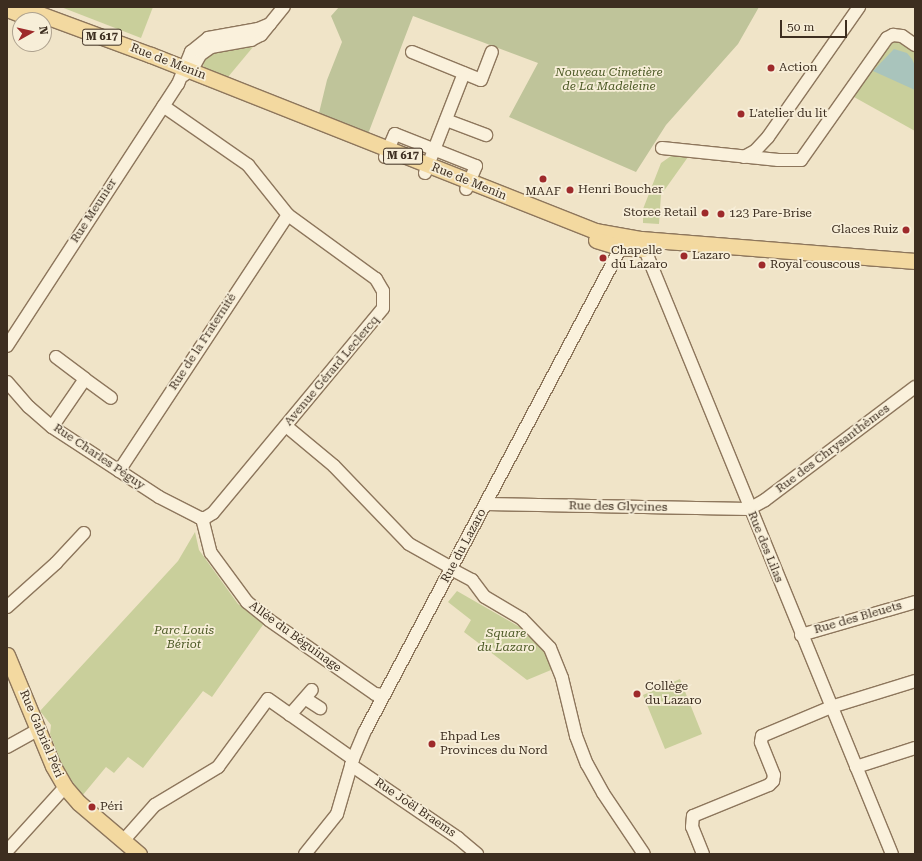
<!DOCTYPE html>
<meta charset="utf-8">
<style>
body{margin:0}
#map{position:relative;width:922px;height:861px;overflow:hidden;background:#f0e4c8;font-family:"Roboto Serif",serif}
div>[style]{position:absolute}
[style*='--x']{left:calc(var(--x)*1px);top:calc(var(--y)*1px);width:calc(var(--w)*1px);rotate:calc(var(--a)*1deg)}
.green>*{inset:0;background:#c9cf9b}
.cemetery>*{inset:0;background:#bfc49a}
.water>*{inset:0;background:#a9c4bc}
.roads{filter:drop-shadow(1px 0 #8d765c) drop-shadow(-1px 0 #8d765c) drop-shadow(0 1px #8d765c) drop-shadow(0 -1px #8d765c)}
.minor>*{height:12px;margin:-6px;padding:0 6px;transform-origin:6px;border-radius:6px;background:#faf1dc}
.major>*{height:15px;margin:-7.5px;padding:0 7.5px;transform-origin:7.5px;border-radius:7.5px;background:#f3d9a0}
.dots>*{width:11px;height:11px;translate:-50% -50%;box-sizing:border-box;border:2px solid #f7eed8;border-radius:50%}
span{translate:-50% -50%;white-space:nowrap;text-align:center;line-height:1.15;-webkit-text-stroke:3.5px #f7eed8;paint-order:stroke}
.shield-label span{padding:1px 3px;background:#f7eed8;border:1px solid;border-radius:3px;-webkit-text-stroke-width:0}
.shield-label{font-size:11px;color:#3d2e20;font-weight:700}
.street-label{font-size:12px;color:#3d2e20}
.poi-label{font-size:12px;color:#3d2e20}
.left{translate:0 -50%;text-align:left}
.right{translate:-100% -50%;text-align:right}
.park-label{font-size:12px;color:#4d5a26;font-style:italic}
.frame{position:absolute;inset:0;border:8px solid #3d2e20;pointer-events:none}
.north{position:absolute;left:12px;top:12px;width:40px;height:40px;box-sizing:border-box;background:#f7eed8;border:1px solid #ada18e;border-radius:50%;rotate:82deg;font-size:11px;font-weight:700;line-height:16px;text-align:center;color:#3d2e20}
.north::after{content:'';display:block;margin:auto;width:14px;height:18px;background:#9e2a2b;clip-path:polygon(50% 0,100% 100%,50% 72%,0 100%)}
.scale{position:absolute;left:780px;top:20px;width:67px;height:18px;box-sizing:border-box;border:2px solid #3d2e20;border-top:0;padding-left:5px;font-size:12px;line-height:14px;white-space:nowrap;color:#3d2e20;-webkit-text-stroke:3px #f7eed8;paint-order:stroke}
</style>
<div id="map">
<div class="green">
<div style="clip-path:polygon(61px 7px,153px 7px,141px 38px)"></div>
<div style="clip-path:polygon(896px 42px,903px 42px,915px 52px,915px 131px,854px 97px,888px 45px)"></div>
<div style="clip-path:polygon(253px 47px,228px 77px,205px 69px,203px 65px,207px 55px,212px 53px)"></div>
<div style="clip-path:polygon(671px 156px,688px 157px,661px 195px,659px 224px,643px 223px,643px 209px,661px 163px)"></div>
<div style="clip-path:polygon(195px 532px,199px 550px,238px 604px,265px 622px,212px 697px,203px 691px,143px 768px,128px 757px,114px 773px,106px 767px,82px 796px,63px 767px,50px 734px,51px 725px,40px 711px,178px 561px)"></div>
<div style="clip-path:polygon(457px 591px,523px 629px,546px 654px,551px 670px,527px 680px,464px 632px,471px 620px,448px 602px)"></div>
<div style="clip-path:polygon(680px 679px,702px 734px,665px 749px,643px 695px)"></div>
</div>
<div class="cemetery">
<div style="clip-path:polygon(339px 7px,759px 7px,738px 44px,666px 125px,636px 172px,509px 117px,538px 63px,413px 16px,368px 134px,324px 118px,319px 113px,327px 80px,342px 42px,331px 16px)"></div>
</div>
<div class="water">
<div style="clip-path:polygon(894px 49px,907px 53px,912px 59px,915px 66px,915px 90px,873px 71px)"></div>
</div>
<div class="roads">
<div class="minor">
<div style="--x:412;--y:52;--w:74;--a:22.1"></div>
<div style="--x:481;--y:80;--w:30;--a:-69"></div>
<div style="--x:184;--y:75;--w:13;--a:-42"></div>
<div style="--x:194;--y:66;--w:13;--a:-61"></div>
<div style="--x:200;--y:55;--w:14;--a:-36"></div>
<div style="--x:211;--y:47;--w:41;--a:-9.9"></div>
<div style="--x:251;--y:40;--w:11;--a:-27"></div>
<div style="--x:261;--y:35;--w:36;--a:-51"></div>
<div style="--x:446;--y:120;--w:43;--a:20.6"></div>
<div style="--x:662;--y:148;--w:117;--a:5.9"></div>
<div style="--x:778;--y:160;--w:23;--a:0"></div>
<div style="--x:801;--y:160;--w:149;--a:-54.8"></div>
<div style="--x:887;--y:38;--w:7;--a:-27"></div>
<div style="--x:893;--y:35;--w:9;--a:6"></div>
<div style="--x:902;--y:36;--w:16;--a:35"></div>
<div style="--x:385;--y:157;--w:25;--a:-67"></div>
<div style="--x:395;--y:134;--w:87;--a:21.6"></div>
<div style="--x:476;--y:166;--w:25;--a:113"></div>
<div style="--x:744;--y:157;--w:13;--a:-29"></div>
<div style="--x:755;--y:151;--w:19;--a:-47"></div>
<div style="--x:768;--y:137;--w:159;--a:-55"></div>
<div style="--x:425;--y:173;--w:107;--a:-68.7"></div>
<div style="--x:641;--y:240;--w:663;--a:67.77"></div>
<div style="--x:7;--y:346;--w:313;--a:-56.9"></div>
<div style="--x:178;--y:84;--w:35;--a:-68"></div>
<div style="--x:191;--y:52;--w:22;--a:-39"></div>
<div style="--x:208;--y:38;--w:51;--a:-10.2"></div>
<div style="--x:258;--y:29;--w:13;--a:-23"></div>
<div style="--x:56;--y:357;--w:36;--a:37"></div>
<div style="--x:7;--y:382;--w:33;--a:49"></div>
<div style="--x:29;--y:407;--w:30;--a:41"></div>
<div style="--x:52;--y:427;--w:128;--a:33.2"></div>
<div style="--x:159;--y:497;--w:46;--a:27.1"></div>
<div style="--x:200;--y:518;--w:5;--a:0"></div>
<div style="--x:205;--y:518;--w:9;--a:-32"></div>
<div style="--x:213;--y:513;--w:266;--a:-50.3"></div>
<div style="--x:383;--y:308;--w:17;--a:-90"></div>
<div style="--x:383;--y:291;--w:14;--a:-120"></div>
<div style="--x:376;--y:279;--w:109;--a:-144"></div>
<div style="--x:288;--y:215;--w:64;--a:-128.7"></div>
<div style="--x:248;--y:165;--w:103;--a:-145.2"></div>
<div style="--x:286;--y:426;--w:62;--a:39.8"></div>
<div style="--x:334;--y:466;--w:108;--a:46.1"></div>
<div style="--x:409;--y:544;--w:49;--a:29.2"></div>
<div style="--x:52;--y:427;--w:58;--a:-55.5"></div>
<div style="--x:85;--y:379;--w:32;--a:36"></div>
<div style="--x:119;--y:471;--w:307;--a:-56.6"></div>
<div style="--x:486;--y:504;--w:263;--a:1.1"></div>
<div style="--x:749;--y:509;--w:18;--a:-29"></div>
<div style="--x:765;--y:500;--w:188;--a:-37"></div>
<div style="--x:202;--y:518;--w:36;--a:76"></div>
<div style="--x:211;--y:553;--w:61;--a:53.7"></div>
<div style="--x:247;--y:602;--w:28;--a:39"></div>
<div style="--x:269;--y:620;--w:129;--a:34.9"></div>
<div style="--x:375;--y:694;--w:9;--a:6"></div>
<div style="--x:451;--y:569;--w:24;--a:28"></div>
<div style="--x:472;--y:580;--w:21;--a:53"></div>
<div style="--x:485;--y:597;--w:43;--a:30.7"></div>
<div style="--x:522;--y:619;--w:40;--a:46"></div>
<div style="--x:550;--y:648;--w:32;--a:68"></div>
<div style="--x:562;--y:678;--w:60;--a:76.4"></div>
<div style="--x:576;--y:736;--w:30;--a:69"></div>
<div style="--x:587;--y:764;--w:33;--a:61"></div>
<div style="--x:603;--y:793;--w:73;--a:56.1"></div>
<div style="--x:7;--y:607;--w:66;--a:-41.9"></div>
<div style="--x:56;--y:563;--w:41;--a:-47"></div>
<div style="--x:801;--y:635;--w:119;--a:-16.1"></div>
<div style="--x:306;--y:699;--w:17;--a:33"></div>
<div style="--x:290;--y:715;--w:33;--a:-49"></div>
<div style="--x:7;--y:747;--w:35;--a:-29"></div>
<div style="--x:351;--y:765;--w:130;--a:34.3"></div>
<div style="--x:458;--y:838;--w:25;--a:40"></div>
<div style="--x:856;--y:767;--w:62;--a:-17.9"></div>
<div style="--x:123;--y:841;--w:48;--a:-48.4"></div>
<div style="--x:155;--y:805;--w:74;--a:-31.1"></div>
<div style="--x:218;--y:767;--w:84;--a:-53.7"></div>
<div style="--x:268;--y:699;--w:104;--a:35.2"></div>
<div style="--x:7;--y:851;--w:86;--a:-47.8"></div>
<div style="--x:305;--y:854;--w:51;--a:-51.3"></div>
<div style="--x:337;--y:814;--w:57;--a:-73.8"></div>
<div style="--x:353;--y:759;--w:30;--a:-67"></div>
<div style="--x:365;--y:731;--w:556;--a:-62.1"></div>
<div style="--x:703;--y:854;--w:29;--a:-112"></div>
<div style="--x:692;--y:827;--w:11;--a:-85"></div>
<div style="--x:693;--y:816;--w:82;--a:-22.2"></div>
<div style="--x:769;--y:785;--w:6;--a:-45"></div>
<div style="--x:773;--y:781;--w:6;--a:-81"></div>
<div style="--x:774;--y:775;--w:35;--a:-112"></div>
<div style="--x:761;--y:742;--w:6;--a:-81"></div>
<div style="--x:762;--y:736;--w:75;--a:-22.8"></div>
<div style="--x:831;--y:707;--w:88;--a:-17.2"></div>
</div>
<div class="major">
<div style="--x:21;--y:7;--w:139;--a:20.3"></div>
<div style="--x:151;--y:55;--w:478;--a:21.6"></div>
<div style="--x:595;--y:231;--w:47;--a:9.9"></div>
<div style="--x:641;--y:239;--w:275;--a:4.6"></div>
<div style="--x:7;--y:9;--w:25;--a:21"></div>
<div style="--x:596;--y:240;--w:24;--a:17"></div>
<div style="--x:619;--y:247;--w:24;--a:5"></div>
<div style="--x:7;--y:655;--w:120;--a:67.5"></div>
<div style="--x:53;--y:766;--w:24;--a:60"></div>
<div style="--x:65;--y:787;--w:21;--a:49"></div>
<div style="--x:79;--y:803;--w:79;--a:40.4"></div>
</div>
</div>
<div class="dots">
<div style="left:771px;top:68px;background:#9e2a2b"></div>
<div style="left:741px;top:114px;background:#9e2a2b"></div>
<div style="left:543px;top:179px;background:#9e2a2b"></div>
<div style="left:570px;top:190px;background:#9e2a2b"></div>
<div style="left:705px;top:213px;background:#9e2a2b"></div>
<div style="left:721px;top:214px;background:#9e2a2b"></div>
<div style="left:906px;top:230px;background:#9e2a2b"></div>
<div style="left:684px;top:256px;background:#9e2a2b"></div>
<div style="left:603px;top:258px;background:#9e2a2b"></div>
<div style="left:762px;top:265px;background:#9e2a2b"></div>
<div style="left:637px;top:694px;background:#9e2a2b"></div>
<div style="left:432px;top:744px;background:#9e2a2b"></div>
<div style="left:92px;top:807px;background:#9e2a2b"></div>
</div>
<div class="shield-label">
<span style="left:102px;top:37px">M 617</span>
<span style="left:403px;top:156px">M 617</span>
</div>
<div class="street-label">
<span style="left:168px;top:62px;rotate:21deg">Rue de Menin</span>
<span style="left:469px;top:182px;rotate:22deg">Rue de Menin</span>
<span style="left:94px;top:211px;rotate:-57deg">Rue Meunier</span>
<span style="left:203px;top:342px;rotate:-57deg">Rue de la Fraternité</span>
<span style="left:332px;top:371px;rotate:-50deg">Avenue Gérard Leclercq</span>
<span style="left:833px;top:449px;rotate:-37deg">Rue des Chrysanthèmes</span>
<span style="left:99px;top:457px;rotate:34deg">Rue Charles Péguy</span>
<span style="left:618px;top:507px;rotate:1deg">Rue des Glycines</span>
<span style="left:464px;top:546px;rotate:-62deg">Rue du Lazaro</span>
<span style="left:765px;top:547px;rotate:68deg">Rue des Lilas</span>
<span style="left:858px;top:618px;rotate:-16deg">Rue des Bleuets</span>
<span style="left:295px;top:637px;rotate:36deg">Allée du Béguinage</span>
<span style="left:41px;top:734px;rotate:67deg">Rue Gabriel Péri</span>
<span style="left:415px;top:808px;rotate:34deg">Rue Joël Braems</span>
</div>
<div class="poi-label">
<span class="left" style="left:779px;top:68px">Action</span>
<span class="left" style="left:749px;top:114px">L'atelier du lit</span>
<span class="left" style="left:578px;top:190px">Henri Boucher</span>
<span style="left:543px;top:192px">MAAF</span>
<span class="right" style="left:697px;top:213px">Storee Retail</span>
<span class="left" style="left:729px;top:214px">123 Pare-Brise</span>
<span class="right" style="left:898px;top:230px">Glaces Ruiz</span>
<span class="left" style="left:611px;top:258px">Chapelle<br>du Lazaro</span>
<span class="left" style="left:692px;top:256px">Lazaro</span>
<span class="left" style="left:770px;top:265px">Royal couscous</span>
<span class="left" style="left:645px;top:694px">Collège<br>du Lazaro</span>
<span class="left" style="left:440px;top:744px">Ehpad Les<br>Provinces du Nord</span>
<span class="left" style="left:100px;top:807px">Péri</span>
</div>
<div class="park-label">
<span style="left:609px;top:80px">Nouveau Cimetière<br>de La Madeleine</span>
<span style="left:184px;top:638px">Parc Louis<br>Bériot</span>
<span style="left:506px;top:641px">Square<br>du Lazaro</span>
</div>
<div class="frame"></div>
<div class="north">N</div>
<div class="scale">50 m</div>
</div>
